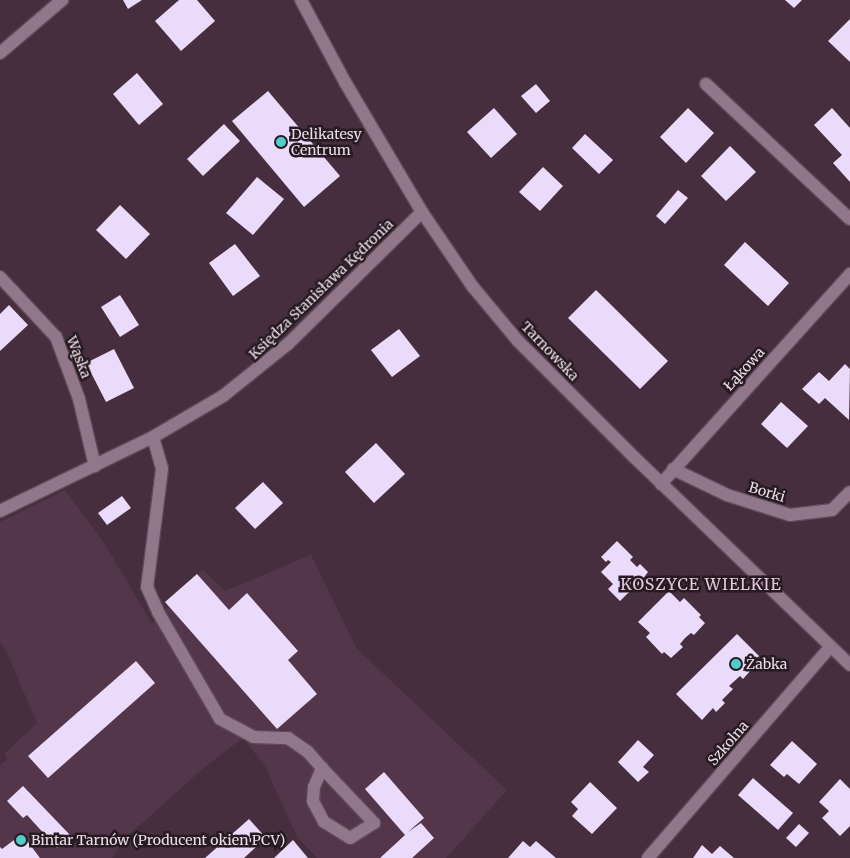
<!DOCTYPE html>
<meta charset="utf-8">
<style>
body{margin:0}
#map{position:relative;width:850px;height:858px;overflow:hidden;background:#462e3f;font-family:Merriweather,serif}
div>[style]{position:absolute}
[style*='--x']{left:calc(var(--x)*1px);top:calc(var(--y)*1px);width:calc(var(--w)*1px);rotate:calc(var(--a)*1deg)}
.built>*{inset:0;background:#54364b}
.building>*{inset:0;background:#ebdbfa}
.roads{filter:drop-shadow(1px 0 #5e4a57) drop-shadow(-1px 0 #5e4a57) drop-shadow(0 1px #5e4a57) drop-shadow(0 -1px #5e4a57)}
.minor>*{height:12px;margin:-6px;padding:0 6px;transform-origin:6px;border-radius:6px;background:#927689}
.dots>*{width:14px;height:14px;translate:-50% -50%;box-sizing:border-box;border:2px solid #261b22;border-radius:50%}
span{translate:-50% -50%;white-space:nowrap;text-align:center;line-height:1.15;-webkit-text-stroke:5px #261b22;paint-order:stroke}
.poi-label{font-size:14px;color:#eddde7}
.left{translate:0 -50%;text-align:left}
.street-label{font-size:14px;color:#eddde7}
.quarter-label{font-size:16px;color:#e5c6da;letter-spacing:1px}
</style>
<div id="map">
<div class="built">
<div style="clip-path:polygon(65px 490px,106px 546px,152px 624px,203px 570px,225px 591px,311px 555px,357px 649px,507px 790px,446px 858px,317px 858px,297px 837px,265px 766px,243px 738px,207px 765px,123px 840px,112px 858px,0 858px,0 765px,7px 760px,5px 753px,37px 723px,5px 648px,0 643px,0 522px)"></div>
</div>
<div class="building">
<div style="clip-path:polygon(123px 0,142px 0,128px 9px)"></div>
<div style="clip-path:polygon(179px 0,197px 0,215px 21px,181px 51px,155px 21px)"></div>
<div style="clip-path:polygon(785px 0,802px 0,794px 8px)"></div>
<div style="clip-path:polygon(850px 19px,850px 62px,828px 41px)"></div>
<div style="clip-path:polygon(137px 73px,163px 104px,139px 125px,113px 94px)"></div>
<div style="clip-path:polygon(536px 84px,550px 101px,536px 113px,521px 96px)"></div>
<div style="clip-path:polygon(268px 91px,340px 176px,304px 207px,232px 121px)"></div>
<div style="clip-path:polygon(494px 108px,517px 134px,491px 158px,467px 132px)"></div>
<div style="clip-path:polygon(688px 108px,714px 133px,686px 163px,660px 137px)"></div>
<div style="clip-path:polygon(832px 108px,850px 128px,850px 182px,833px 163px,842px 155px,814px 125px)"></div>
<div style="clip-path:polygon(224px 124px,240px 141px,203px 176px,187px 159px)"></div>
<div style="clip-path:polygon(585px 134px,613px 160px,599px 174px,572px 148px)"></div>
<div style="clip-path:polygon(730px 146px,756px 172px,726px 201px,701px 176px)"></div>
<div style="clip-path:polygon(543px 167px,563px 186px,540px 211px,519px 192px)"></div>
<div style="clip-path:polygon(257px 177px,284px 199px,253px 235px,226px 213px)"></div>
<div style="clip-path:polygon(678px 190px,688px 198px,665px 224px,656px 216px)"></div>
<div style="clip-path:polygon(120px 205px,150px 234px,126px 259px,96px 230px)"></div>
<div style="clip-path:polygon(745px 242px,789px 283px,768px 306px,724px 265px)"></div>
<div style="clip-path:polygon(235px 244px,260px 276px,233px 296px,209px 263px)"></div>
<div style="clip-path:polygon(596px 290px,668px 361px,640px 389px,568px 318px)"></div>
<div style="clip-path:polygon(120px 295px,139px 325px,120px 337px,101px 307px)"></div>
<div style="clip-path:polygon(9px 305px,28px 325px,0 351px,0 314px)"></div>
<div style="clip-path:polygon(399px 329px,420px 356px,392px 377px,371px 350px)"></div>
<div style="clip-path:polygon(114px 349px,134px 388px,106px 402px,86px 363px)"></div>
<div style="clip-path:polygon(845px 364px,850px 369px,849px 420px,825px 398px,819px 404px,802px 389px,819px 372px,829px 381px)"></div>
<div style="clip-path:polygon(781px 402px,808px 426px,787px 448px,761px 424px)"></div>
<div style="clip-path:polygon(376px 443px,405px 474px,374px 503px,345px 472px)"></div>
<div style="clip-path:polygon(263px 482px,283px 503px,255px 529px,235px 508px)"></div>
<div style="clip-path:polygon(122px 496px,131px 508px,107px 525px,98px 513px)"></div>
<div style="clip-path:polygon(617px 541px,633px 557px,630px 560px,637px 567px,640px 564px,648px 572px,636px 588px,633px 588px,620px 601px,608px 589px,613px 584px,601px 572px,611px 562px,608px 560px,606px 562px,601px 557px)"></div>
<div style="clip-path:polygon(197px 574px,229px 610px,247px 593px,298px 651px,288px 660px,317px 694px,277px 729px,165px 602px)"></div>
<div style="clip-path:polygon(669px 591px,680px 602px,684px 598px,701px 615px,699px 617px,705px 623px,694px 635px,691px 633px,685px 638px,680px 644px,683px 647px,671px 658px,664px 652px,662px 654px,646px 637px,650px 633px,638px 622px)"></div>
<div style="clip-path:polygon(737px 634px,759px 656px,748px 667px,751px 670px,743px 679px,740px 676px,729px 686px,733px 689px,722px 700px,725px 703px,716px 712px,713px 708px,702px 720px,676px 694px)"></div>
<div style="clip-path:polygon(136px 661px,155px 683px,48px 778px,28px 756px)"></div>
<div style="clip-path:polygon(638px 740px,654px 755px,643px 767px,649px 772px,638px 782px,618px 762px)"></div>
<div style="clip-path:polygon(792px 741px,817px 764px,799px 784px,787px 774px,784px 777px,770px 765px)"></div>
<div style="clip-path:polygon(384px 772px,424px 818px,408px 832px,421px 823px,434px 838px,412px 858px,380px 858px,405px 835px,365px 789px)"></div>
<div style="clip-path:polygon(753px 778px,793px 813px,778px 830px,738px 795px)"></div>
<div style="clip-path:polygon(840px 779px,850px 789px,850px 826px,840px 836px,822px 818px,829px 811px,819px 802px)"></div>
<div style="clip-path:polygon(590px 782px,617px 808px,592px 834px,572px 816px,578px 809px,571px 802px)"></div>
<div style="clip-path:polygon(23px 786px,71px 836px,57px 848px,27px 815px,23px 818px,7px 801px)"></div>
<div style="clip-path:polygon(249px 819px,266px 838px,244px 858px,205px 858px)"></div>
<div style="clip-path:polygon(799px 824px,809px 833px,796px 847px,786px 838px)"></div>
<div style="clip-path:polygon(22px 834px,40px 858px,0 858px,0 847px,2px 849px)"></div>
<div style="clip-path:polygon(293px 840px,308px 858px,274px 858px)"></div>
<div style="clip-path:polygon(523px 841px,530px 847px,536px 841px,556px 858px,508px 858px)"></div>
<div style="clip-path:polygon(702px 845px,712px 854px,720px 846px,734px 858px,693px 858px)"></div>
</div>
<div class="roads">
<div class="minor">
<div style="--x:301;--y:0;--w:93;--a:61.8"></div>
<div style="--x:345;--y:82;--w:151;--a:59.4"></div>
<div style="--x:422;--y:212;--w:91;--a:55.8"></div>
<div style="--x:473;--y:287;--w:70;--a:50.2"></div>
<div style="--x:518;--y:341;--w:164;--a:45"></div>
<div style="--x:634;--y:457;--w:300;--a:43.9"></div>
<div style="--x:0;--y:53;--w:82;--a:-40.5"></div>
<div style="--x:706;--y:84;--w:197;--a:43.2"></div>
<div style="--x:0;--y:277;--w:82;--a:47"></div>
<div style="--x:56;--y:337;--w:66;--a:69.6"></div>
<div style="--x:79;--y:399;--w:69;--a:76.6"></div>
<div style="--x:153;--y:437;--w:33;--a:74"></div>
<div style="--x:162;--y:469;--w:119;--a:97.2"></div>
<div style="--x:147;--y:587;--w:27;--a:66"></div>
<div style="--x:158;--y:612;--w:124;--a:59.9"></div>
<div style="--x:220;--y:719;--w:38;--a:28"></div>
<div style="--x:254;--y:737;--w:34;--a:2"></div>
<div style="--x:288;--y:738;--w:24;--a:35"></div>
<div style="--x:308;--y:752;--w:21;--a:49"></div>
<div style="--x:322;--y:768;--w:76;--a:46.6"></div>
<div style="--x:374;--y:823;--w:28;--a:148"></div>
<div style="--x:350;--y:838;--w:31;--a:-148"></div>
<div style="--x:324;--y:822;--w:24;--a:-118"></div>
<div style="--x:313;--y:801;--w:14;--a:-86"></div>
<div style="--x:314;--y:787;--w:21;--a:-67"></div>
<div style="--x:673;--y:469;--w:60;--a:25.7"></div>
<div style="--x:727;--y:495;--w:66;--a:17.6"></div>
<div style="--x:790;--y:515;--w:42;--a:-6.8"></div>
<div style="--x:832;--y:510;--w:25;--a:-45"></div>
<div style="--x:661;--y:484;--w:283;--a:-48"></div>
<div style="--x:0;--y:511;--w:170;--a:-25.8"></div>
<div style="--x:153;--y:437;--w:81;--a:-30.4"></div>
<div style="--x:223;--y:396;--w:83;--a:-38.7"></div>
<div style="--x:288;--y:344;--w:188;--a:-44.6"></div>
<div style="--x:648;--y:858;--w:279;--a:-49.2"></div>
</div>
</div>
<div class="dots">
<div style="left:281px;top:142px;background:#53cdc9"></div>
<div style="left:736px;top:664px;background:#53cdc9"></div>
<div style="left:21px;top:840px;background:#53cdc9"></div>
</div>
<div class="poi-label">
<span class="left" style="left:291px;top:142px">Delikatesy<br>Centrum</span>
<span class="left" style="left:746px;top:664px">Żabka</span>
<span class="left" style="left:31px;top:840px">Bintar Tarnów (Producent okien PCV)</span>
</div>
<div class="street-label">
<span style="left:321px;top:289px;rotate:-44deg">Księdza Stanisława Kędronia</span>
<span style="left:550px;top:351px;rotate:46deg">Tarnowska</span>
<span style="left:79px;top:357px;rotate:69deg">Wąska</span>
<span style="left:744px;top:369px;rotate:-48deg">Łąkowa</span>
<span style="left:767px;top:492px;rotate:17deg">Borki</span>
<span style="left:728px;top:743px;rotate:-49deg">Szkolna</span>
</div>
<div class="quarter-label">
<span style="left:701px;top:584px">KOSZYCE WIELKIE</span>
</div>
</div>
